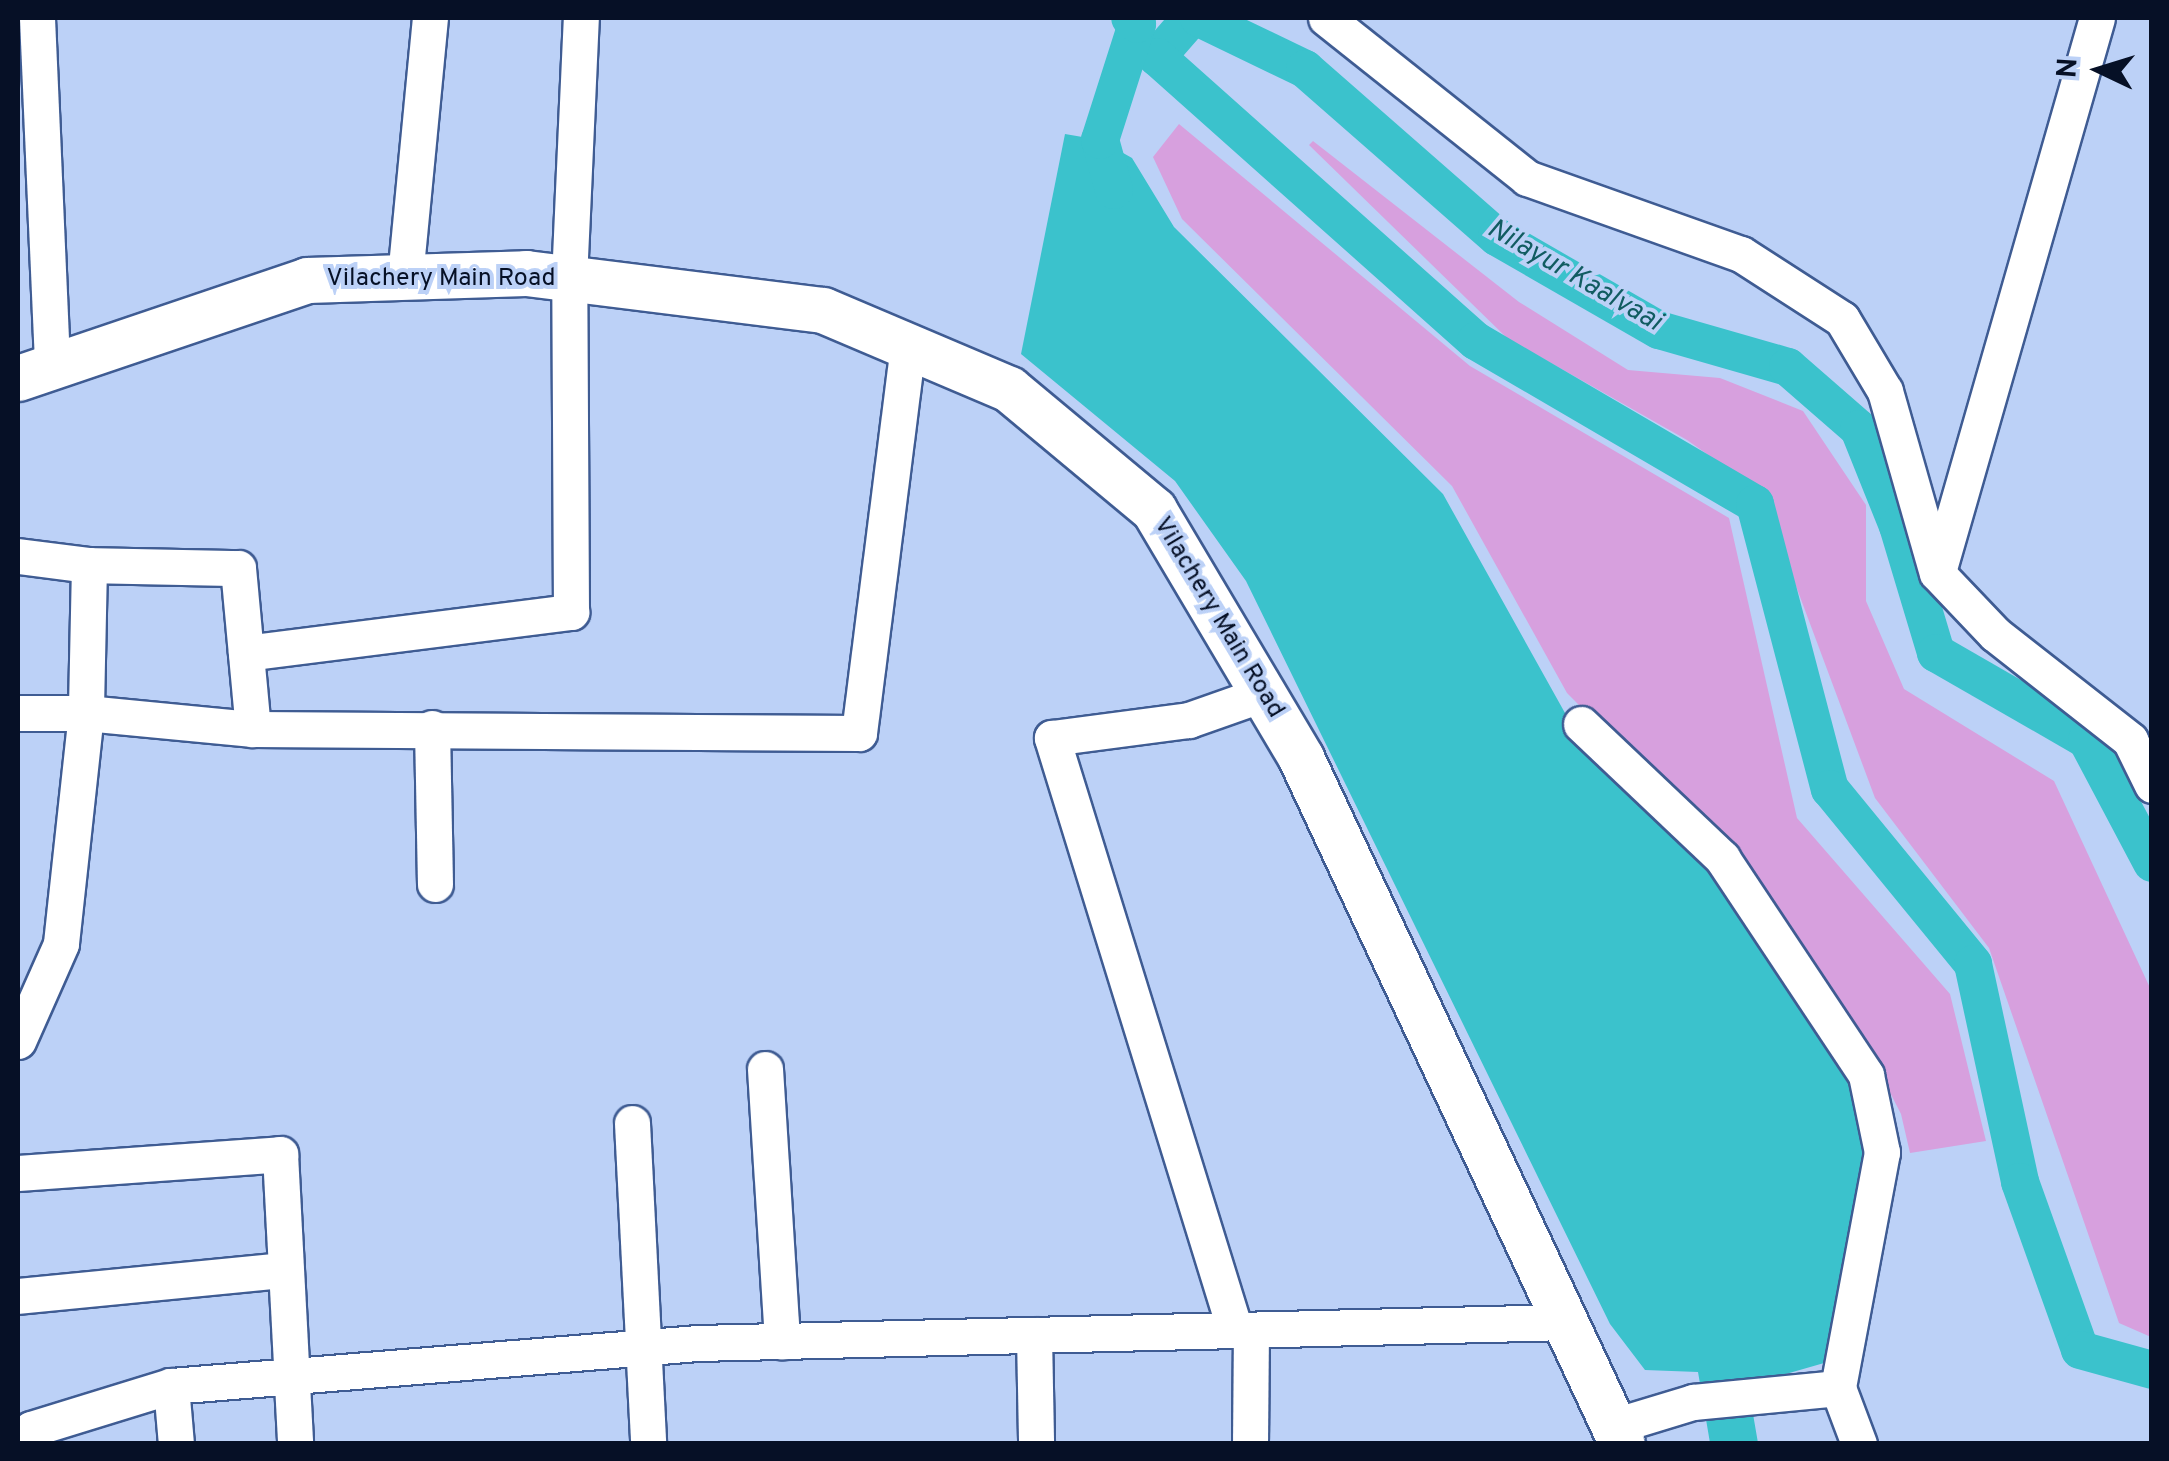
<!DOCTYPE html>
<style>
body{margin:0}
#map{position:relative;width:2169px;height:1461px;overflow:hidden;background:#bcd1f7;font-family:Overpass,sans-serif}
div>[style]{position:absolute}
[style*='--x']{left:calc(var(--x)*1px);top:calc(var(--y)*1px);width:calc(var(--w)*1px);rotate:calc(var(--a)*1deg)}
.green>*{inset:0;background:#d7a0de}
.water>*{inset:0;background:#3bc2cc}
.canal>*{height:38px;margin:-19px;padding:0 19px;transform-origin:19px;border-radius:19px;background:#3bc2cc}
.roads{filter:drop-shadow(2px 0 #3f5c93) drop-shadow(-2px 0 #3f5c93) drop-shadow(0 2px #3f5c93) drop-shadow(0 -2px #3f5c93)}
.minor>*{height:35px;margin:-17.5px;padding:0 17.5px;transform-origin:17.5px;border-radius:17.5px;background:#fff}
.major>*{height:45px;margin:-22.5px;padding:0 22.5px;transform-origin:22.5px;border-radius:22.5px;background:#fff}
span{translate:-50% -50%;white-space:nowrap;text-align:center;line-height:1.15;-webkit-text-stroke:8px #bcd1f7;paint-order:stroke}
.street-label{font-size:25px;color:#061026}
.water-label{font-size:28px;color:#115c61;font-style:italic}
.frame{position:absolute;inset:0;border:20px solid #061026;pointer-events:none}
.north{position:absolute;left:2049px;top:20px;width:100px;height:100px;-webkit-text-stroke:8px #bcd1f7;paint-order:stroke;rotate:274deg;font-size:28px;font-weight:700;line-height:40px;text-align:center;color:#061026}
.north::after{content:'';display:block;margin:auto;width:35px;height:45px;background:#061026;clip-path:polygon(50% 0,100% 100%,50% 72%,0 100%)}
</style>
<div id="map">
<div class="green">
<div style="clip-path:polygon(1179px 124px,1470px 366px,1729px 518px,1797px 818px,1950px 994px,1986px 1141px,1910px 1153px,1901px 1114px,1853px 1020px,1727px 854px,1567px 693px,1452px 486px,1182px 219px,1153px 157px)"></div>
<div style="clip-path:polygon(1313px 141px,1519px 302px,1628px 370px,1720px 378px,1803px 411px,1866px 505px,1866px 601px,1904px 689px,2054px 781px,2151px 990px,2151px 1337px,2119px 1323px,1989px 948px,1875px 798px,1761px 492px,1687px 440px,1507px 338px,1309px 145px)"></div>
</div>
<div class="water">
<div style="clip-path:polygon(1065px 134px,1100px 140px,1132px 158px,1174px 227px,1443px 494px,1565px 713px,1729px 876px,1842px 1043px,1874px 1147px,1838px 1359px,1748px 1385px,1758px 1443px,1710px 1443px,1698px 1372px,1645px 1370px,1610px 1324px,1246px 581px,1175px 481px,1021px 354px)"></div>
</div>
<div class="canal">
<div style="--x:1191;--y:18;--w:52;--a:131.1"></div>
<div style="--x:1157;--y:57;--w:427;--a:41.7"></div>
<div style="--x:1476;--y:341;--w:323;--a:30.3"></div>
<div style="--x:1755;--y:504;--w:295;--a:75.3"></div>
<div style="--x:1830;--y:789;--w:226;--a:50.7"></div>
<div style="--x:1973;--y:964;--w:223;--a:77.8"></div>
<div style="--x:2020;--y:1182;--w:178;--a:70.3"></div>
<div style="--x:2080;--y:1350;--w:75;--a:15.5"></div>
<div style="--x:1199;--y:18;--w:118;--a:25.7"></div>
<div style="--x:1305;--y:69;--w:255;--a:41.2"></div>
<div style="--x:1497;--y:237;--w:187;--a:29.9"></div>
<div style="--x:1659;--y:330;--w:134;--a:16"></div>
<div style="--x:1788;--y:367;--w:94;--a:41.1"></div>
<div style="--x:1859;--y:429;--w:105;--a:68.1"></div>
<div style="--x:1898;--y:526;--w:133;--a:73.3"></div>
<div style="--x:1936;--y:653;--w:174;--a:29.9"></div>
<div style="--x:2087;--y:740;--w:139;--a:62.1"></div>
<div style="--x:1114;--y:190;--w:52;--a:-105.6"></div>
<div style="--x:1100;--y:140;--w:122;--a:-72.3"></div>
<div style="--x:1137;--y:24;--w:9;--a:-139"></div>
</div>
<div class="roads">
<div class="minor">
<div style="--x:37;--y:18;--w:350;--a:87.5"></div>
<div style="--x:1326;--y:18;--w:257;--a:38.5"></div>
<div style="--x:1527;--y:178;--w:227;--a:19.6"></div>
<div style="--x:1741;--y:254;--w:120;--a:32.8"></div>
<div style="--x:1842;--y:319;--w:84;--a:59.2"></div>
<div style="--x:1885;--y:391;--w:189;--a:74.1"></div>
<div style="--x:1937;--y:573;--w:84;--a:46.4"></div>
<div style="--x:1995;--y:634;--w:172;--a:38.1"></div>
<div style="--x:2130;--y:740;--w:50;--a:63.9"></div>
<div style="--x:405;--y:277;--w:260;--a:-84.5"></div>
<div style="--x:18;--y:556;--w:72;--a:7.2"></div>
<div style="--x:89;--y:565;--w:148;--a:91.2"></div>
<div style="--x:86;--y:713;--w:232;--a:96.2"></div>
<div style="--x:61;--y:944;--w:106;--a:113.9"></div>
<div style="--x:89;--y:565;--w:149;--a:1.2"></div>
<div style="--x:238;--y:568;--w:162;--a:84.7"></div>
<div style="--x:1938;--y:572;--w:576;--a:-73.99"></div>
<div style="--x:246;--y:653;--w:328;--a:-7.2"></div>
<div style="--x:571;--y:612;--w:333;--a:-90.3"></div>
<div style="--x:569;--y:279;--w:261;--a:-87.4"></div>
<div style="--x:18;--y:713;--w:68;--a:0"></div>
<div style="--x:86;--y:713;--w:168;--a:5.5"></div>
<div style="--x:253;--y:729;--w:606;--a:0.38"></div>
<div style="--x:859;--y:733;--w:390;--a:-82.8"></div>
<div style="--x:1581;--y:724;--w:195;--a:43.5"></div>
<div style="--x:1722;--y:858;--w:260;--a:56.4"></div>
<div style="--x:1866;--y:1075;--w:79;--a:78.3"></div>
<div style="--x:1882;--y:1152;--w:240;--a:100.6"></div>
<div style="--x:432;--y:728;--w:156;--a:88.9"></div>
<div style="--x:765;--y:1069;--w:273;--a:86.4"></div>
<div style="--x:632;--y:1123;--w:321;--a:87.1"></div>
<div style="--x:18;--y:1173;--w:263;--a:-4.1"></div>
<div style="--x:280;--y:1154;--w:290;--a:87"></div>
<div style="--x:18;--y:1296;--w:268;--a:-5.6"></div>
<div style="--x:1235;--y:1330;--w:620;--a:-107.18"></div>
<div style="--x:1052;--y:738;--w:138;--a:-7.5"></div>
<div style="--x:1189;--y:720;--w:78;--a:-19.4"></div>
<div style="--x:1034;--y:1335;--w:109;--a:88.9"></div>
<div style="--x:171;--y:1386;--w:58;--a:85.1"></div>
<div style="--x:1614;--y:1426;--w:83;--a:-16.9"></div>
<div style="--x:1693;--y:1402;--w:146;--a:-5.5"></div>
<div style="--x:1838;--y:1388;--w:60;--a:69.4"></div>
<div style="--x:30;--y:1444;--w:15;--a:-86"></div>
<div style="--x:31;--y:1429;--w:146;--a:-17.1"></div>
<div style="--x:171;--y:1386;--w:528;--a:-4.67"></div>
<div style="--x:697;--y:1343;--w:869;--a:-1.38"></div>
<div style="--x:1250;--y:1444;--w:114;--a:-89.5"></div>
</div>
<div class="major">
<div style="--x:18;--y:378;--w:305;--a:-18.7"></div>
<div style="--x:307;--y:280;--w:219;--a:-1.8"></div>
<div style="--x:526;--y:273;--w:299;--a:7.1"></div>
<div style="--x:823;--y:310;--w:202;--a:23"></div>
<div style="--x:1009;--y:389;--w:189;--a:39.8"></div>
<div style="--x:1154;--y:510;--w:288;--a:59.3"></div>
<div style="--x:1301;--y:758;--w:757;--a:64.92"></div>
</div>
</div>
<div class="street-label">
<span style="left:441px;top:279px">Vilachery Main Road</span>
<span style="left:1218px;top:618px;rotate:59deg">Vilachery Main Road</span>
</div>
<div class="water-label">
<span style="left:1574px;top:276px;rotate:30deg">Nilayur Kaalvaai</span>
</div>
<div class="frame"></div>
<div class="north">N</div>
</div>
